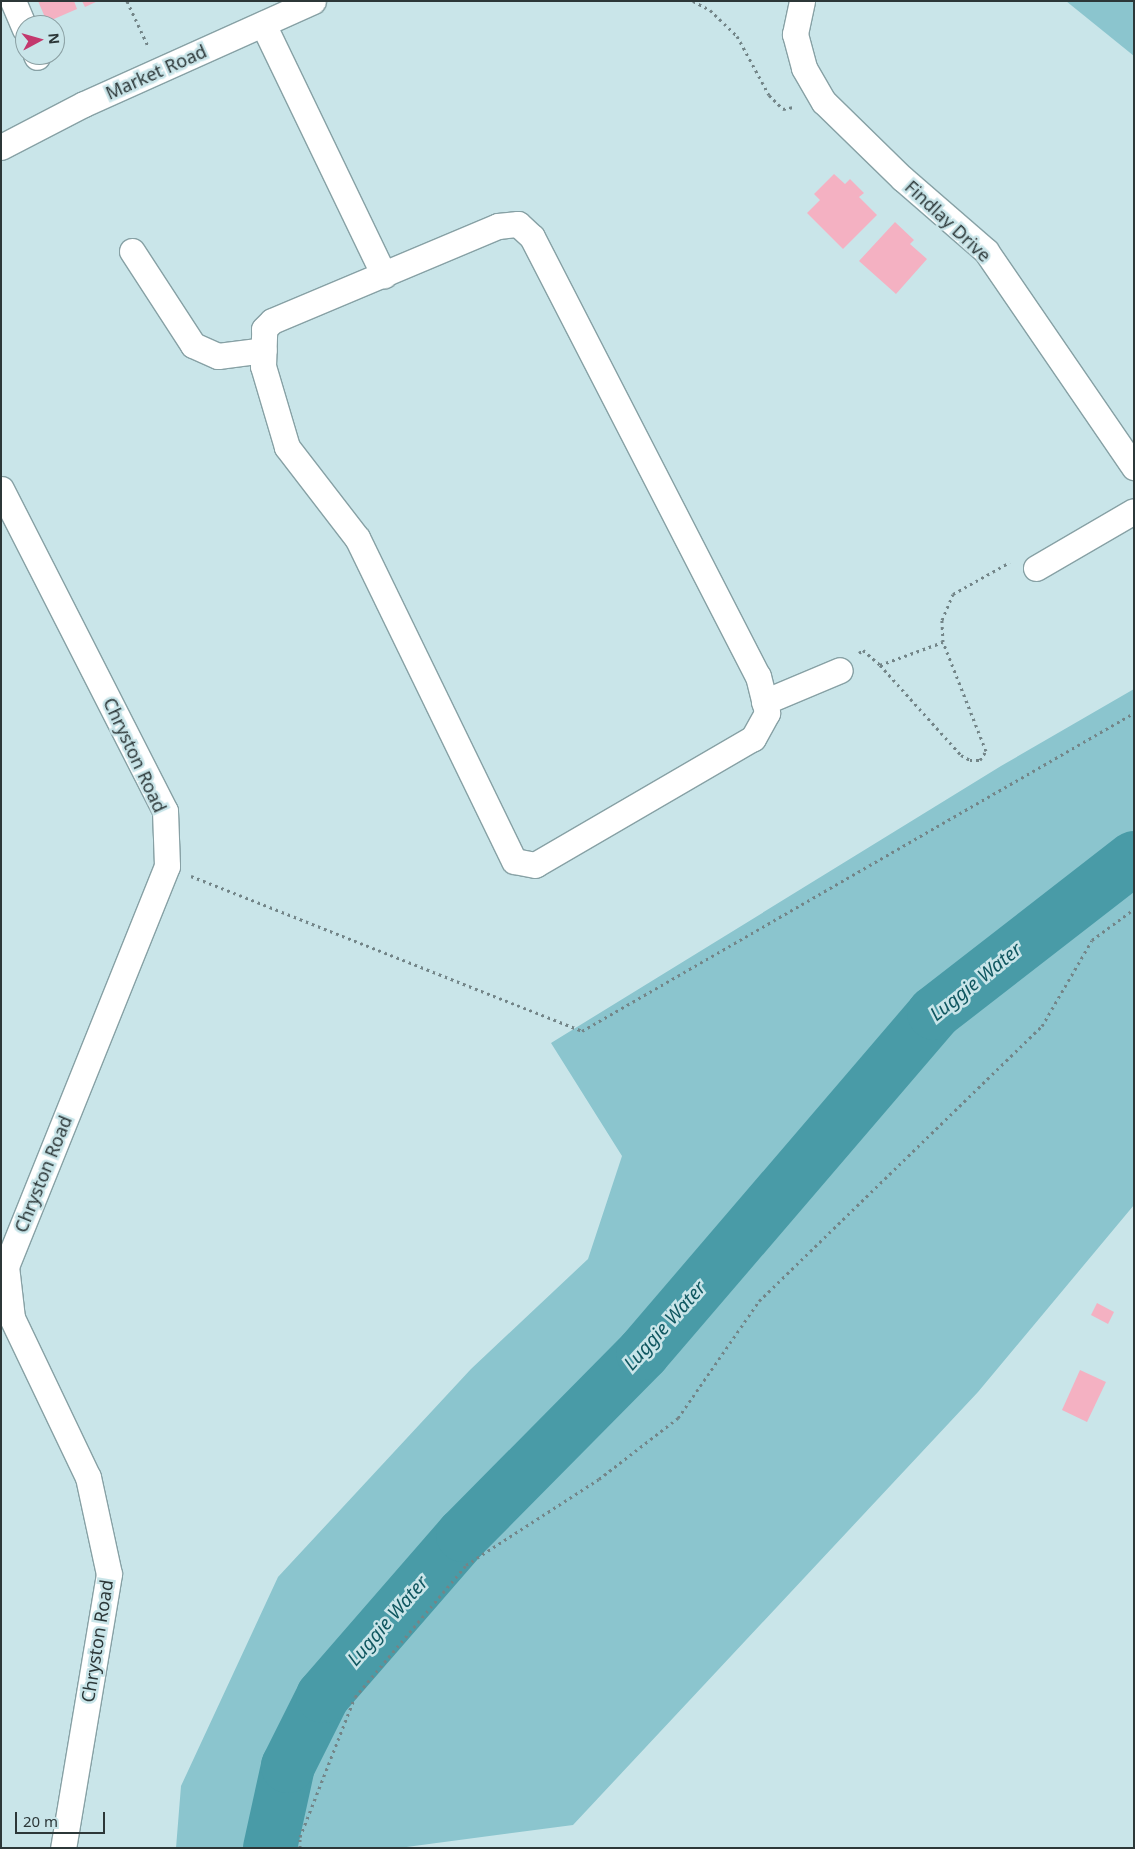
<!DOCTYPE html>
<style>
body{margin:0}
#map{position:relative;width:1135px;height:1849px;overflow:hidden;background:#c9e5e9;font-family:"Noto Sans",sans-serif}
div>[style]{position:absolute}
[style*='--x']{left:calc(var(--x)*1px);top:calc(var(--y)*1px);width:calc(var(--w)*1px);rotate:calc(var(--a)*1deg)}
.green>*{inset:0;background:#8bc5ce}
.river>*{height:54px;margin:-27px;padding:0 27px;transform-origin:27px;border-radius:27px;background:#499ba7}
.building>*{inset:0;background:#f4b1c2}
.path>*{height:3px;margin-top:-1.5px;transform-origin:0;background:repeating-linear-gradient(90deg,#738588 0 2.5px,transparent 0 6.5px)}
.roads{filter:drop-shadow(1px 0 #87a1a5) drop-shadow(-1px 0 #87a1a5) drop-shadow(0 1px #87a1a5) drop-shadow(0 -1px #87a1a5)}
.street>*{height:25px;margin:-12.5px;padding:0 12.5px;transform-origin:12.5px;border-radius:12.5px;background:#fff}
span{translate:-50% -50%;white-space:nowrap;text-align:center;line-height:1.15;-webkit-text-stroke:5px #c9e5e9;paint-order:stroke}
.street-label{font-size:18px;color:#2c3738}
.water-label{font-size:19px;color:#105760;font-style:italic}
.frame{position:absolute;inset:0;border:2px solid #2c3738;pointer-events:none}
.north{position:absolute;left:15px;top:15px;width:50px;height:50px;box-sizing:border-box;background:#c9e5e9;border:1px solid #8a9fa2;border-radius:50%;rotate:84deg;font-size:14px;font-weight:700;line-height:20px;text-align:center;color:#2c3738}
.north::after{content:'';display:block;margin:auto;width:18px;height:22px;background:#c3386d;clip-path:polygon(50% 0,100% 100%,50% 72%,0 100%)}
.scale{position:absolute;left:15px;top:1812px;width:90px;height:22px;box-sizing:border-box;border:2px solid #2c3738;border-top:0;padding-left:6px;font-size:15px;line-height:18px;white-space:nowrap;color:#2c3738;-webkit-text-stroke:4px #c9e5e9;paint-order:stroke}
</style>
<div id="map">
<div class="green">
<div style="clip-path:polygon(1066px 1px,1134px 1px,1134px 56px)"></div>
<div style="clip-path:polygon(1134px 689px,1134px 1205px,978px 1392px,573px 1825px,399px 1848px,176px 1848px,181px 1786px,278px 1577px,471px 1369px,588px 1259px,622px 1156px,551px 1043px,1001px 766px)"></div>
</div>
<div class="river">
<div style="--x:270;--y:1848;--w:84;--a:-77.6"></div>
<div style="--x:288;--y:1766;--w:78;--a:-63.4"></div>
<div style="--x:323;--y:1696;--w:213;--a:-49"></div>
<div style="--x:463;--y:1535;--w:256;--a:-45.3"></div>
<div style="--x:643;--y:1353;--w:448;--a:-49.4"></div>
<div style="--x:934;--y:1013;--w:253;--a:-37.8"></div>
</div>
<div class="building">
<div style="clip-path:polygon(38px 1px,74px 1px,77px 9px,47px 22px)"></div>
<div style="clip-path:polygon(82px 1px,98px 1px,85px 7px)"></div>
<div style="clip-path:polygon(834px 174px,845px 184px,850px 179px,864px 193px,859px 197px,877px 215px,843px 249px,807px 213px,820px 200px,814px 194px)"></div>
<div style="clip-path:polygon(895px 222px,914px 240px,910px 244px,927px 259px,896px 294px,859px 261px)"></div>
<div style="clip-path:polygon(1097px 1303px,1114px 1312px,1108px 1324px,1091px 1315px)"></div>
<div style="clip-path:polygon(1080px 1370px,1106px 1382px,1087px 1422px,1062px 1410px)"></div>
</div>
<div class="path">
<div style="--x:127;--y:1;--w:50;--a:65"></div>
<div style="--x:693;--y:1;--w:19;--a:28"></div>
<div style="--x:710;--y:10;--w:37;--a:44"></div>
<div style="--x:737;--y:36;--w:67;--a:61.5"></div>
<div style="--x:769;--y:95;--w:20;--a:45"></div>
<div style="--x:783;--y:109;--w:11;--a:-10"></div>
<div style="--x:859;--y:653;--w:5;--a:-37"></div>
<div style="--x:863;--y:650;--w:23;--a:41"></div>
<div style="--x:880;--y:665;--w:121;--a:48"></div>
<div style="--x:961;--y:755;--w:10;--a:29"></div>
<div style="--x:970;--y:760;--w:10;--a:0"></div>
<div style="--x:980;--y:760;--w:11;--a:-56"></div>
<div style="--x:986;--y:751;--w:117;--a:-111.5"></div>
<div style="--x:943;--y:642;--w:22;--a:-93"></div>
<div style="--x:942;--y:620;--w:28;--a:-67"></div>
<div style="--x:953;--y:594;--w:65;--a:-29.3"></div>
<div style="--x:880;--y:665;--w:67;--a:-20.1"></div>
<div style="--x:191;--y:876;--w:421;--a:21.6"></div>
<div style="--x:582;--y:1031;--w:637;--a:-29.95"></div>
<div style="--x:300;--y:1848;--w:11;--a:-90"></div>
<div style="--x:300;--y:1837;--w:150;--a:-68.6"></div>
<div style="--x:355;--y:1697;--w:172;--a:-49.9"></div>
<div style="--x:466;--y:1565;--w:158;--a:-32.9"></div>
<div style="--x:599;--y:1479;--w:100;--a:-37.7"></div>
<div style="--x:678;--y:1418;--w:142;--a:-55.3"></div>
<div style="--x:759;--y:1301;--w:395;--a:-44.2"></div>
<div style="--x:1042;--y:1026;--w:99;--a:-59.8"></div>
<div style="--x:1092;--y:940;--w:52;--a:-36.4"></div>
</div>
<div class="roads">
<div class="street">
<div style="--x:13;--y:1;--w:30;--a:67"></div>
<div style="--x:802;--y:1;--w:34;--a:102"></div>
<div style="--x:795;--y:34;--w:35;--a:75"></div>
<div style="--x:804;--y:68;--w:39;--a:60"></div>
<div style="--x:824;--y:102;--w:110;--a:44.3"></div>
<div style="--x:903;--y:179;--w:110;--a:40.9"></div>
<div style="--x:986;--y:251;--w:262;--a:55.6"></div>
<div style="--x:263;--y:24;--w:279;--a:64.3"></div>
<div style="--x:36;--y:55;--w:2;--a:63"></div>
<div style="--x:1;--y:147;--w:93;--a:-27.4"></div>
<div style="--x:84;--y:104;--w:251;--a:-24.2"></div>
<div style="--x:518;--y:224;--w:19;--a:43"></div>
<div style="--x:532;--y:237;--w:494;--a:62.8"></div>
<div style="--x:758;--y:676;--w:38;--a:76"></div>
<div style="--x:767;--y:713;--w:29;--a:119"></div>
<div style="--x:753;--y:738;--w:252;--a:149.8"></div>
<div style="--x:535;--y:865;--w:21;--a:-169"></div>
<div style="--x:514;--y:861;--w:359;--a:-115.9"></div>
<div style="--x:357;--y:538;--w:115;--a:-127.6"></div>
<div style="--x:287;--y:447;--w:84;--a:-106.5"></div>
<div style="--x:263;--y:366;--w:37;--a:-88"></div>
<div style="--x:264;--y:329;--w:11;--a:-45"></div>
<div style="--x:272;--y:321;--w:245;--a:-22.8"></div>
<div style="--x:498;--y:226;--w:20;--a:-6"></div>
<div style="--x:132;--y:251;--w:112;--a:57"></div>
<div style="--x:193;--y:345;--w:27;--a:24"></div>
<div style="--x:218;--y:356;--w:46;--a:-7.4"></div>
<div style="--x:1;--y:489;--w:361;--a:63"></div>
<div style="--x:165;--y:811;--w:55;--a:87.9"></div>
<div style="--x:167;--y:866;--w:431;--a:111.9"></div>
<div style="--x:6;--y:1266;--w:52;--a:83.4"></div>
<div style="--x:12;--y:1318;--w:176;--a:64.5"></div>
<div style="--x:88;--y:1477;--w:99;--a:77.8"></div>
<div style="--x:109;--y:1574;--w:278;--a:99.5"></div>
<div style="--x:1036;--y:568;--w:113;--a:-30.2"></div>
<div style="--x:764;--y:702;--w:82;--a:-22.8"></div>
</div>
</div>
<div class="street-label">
<span style="left:156px;top:72px;rotate:-24deg">Market Road</span>
<span style="left:948px;top:221px;rotate:43deg">Findlay Drive</span>
<span style="left:135px;top:755px;rotate:65deg">Chryston Road</span>
<span style="left:43px;top:1174px;rotate:-68deg">Chryston Road</span>
<span style="left:97px;top:1641px;rotate:-81deg">Chryston Road</span>
</div>
<div class="water-label">
<span style="left:976px;top:982px;rotate:-39deg">Luggie Water</span>
<span style="left:665px;top:1326px;rotate:-48deg">Luggie Water</span>
<span style="left:388px;top:1621px;rotate:-49deg">Luggie Water</span>
</div>
<div class="frame"></div>
<div class="north">N</div>
<div class="scale">20 m</div>
</div>
